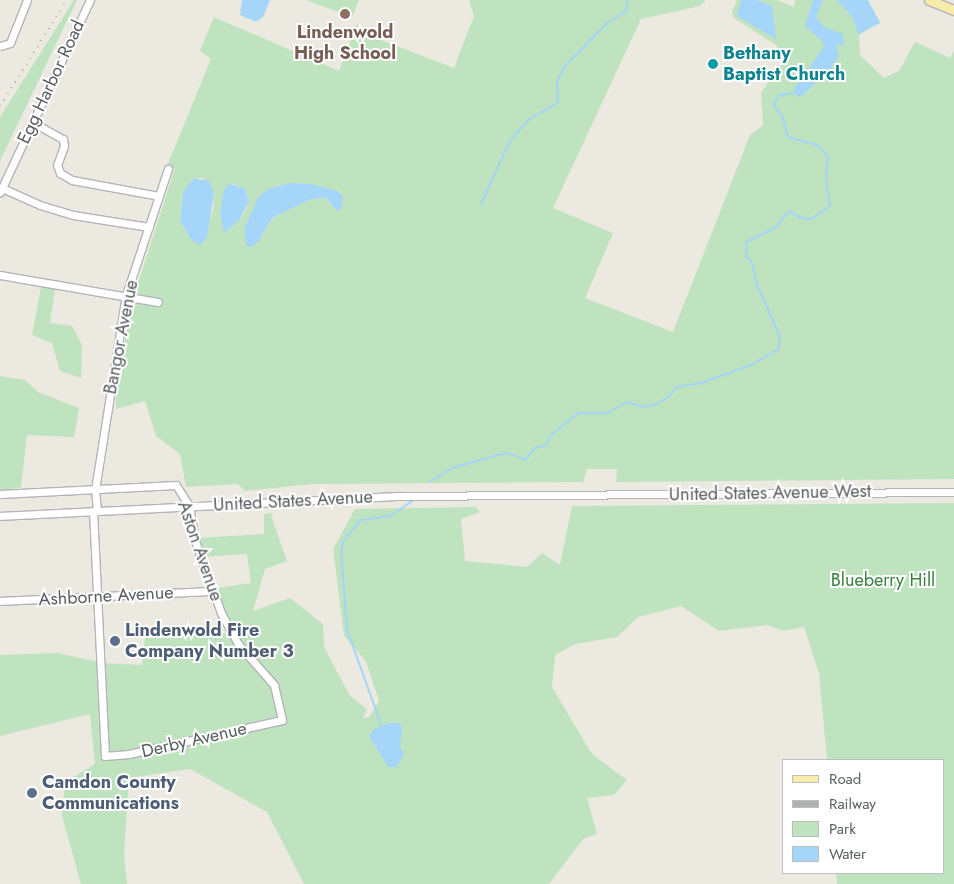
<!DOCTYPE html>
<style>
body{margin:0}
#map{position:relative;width:954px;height:884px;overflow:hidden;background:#ece9e1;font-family:Jost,sans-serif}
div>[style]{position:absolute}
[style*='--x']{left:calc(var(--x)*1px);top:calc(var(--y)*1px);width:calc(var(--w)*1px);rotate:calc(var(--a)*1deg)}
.green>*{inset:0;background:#bfe2bf}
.water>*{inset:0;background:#a5d5f8}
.stream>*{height:2px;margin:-1px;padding:0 1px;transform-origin:1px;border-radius:1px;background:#a5d5f8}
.roads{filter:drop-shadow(1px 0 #b2b4b8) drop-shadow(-1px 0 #b2b4b8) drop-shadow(0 1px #b2b4b8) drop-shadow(0 -1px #b2b4b8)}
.minor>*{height:7px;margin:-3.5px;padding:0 3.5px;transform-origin:3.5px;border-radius:3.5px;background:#fff}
.major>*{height:9px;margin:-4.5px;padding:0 4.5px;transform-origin:4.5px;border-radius:4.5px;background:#f9eba9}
.rail>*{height:2px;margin-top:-1px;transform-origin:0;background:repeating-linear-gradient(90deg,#b0b1b1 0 1px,transparent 0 7px)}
.dots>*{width:14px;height:14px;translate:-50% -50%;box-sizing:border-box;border:2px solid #fff;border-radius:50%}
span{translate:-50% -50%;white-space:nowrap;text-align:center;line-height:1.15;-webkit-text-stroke:4px #fff;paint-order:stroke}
.education-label{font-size:18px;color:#785e54;font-weight:700}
.culture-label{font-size:18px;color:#0d838f;font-weight:700}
.left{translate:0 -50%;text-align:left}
.street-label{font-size:18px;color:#5a5d61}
.park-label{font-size:18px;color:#3a803d}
.service-label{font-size:18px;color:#4e5e75;font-weight:700}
.legend{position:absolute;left:782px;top:759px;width:162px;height:115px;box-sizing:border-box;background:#fff;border:1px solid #bdbec0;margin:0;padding:6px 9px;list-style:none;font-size:15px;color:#5a5d61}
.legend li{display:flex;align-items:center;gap:10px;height:25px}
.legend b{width:25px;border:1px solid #bdbec0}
</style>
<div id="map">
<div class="green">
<div style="clip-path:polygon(74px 0,77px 0,0 161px,0 117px)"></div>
<div style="clip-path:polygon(306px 0,359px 0,352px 17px)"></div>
<div style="clip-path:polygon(evenodd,469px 0,706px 0,700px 6px,641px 19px,553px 208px,613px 233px,585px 298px,673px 332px,750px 135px,763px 125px,761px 93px,785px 57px,776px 45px,734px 18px,732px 12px,737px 0,777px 0,794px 7px,795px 0,866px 0,880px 22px,859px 35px,860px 55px,884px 78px,899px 71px,915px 42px,950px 58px,954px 51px,954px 479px,616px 482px,617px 469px,587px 469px,583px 482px,314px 484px,245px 491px,238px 484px,186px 487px,180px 454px,156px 436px,145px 401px,116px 409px,116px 393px,132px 302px,175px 168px,167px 166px,211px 59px,200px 51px,214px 17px,339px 71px,357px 24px,365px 34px,454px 68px,474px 16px,469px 0,194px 178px,203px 178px,214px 193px,213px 209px,203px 244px,192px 241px,180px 221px,182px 197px,194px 178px,469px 0,290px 183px,302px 183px,338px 191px,342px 195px,341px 210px,336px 210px,325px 197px,309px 200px,272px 218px,258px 242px,246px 245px,244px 229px,260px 196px,265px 191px,290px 183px,469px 0,232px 184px,245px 188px,249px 202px,243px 215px,224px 233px,220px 214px,223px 197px,224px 190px,232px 184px)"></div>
<div style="clip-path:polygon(42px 281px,56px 283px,50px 323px,72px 326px,82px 345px,81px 378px,60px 371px,52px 343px,32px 335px)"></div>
<div style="clip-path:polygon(0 376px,25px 380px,38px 392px,79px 408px,74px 437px,27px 435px,21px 488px,0 490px)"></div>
<div style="clip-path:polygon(954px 503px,954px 884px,837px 884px,836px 873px,943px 873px,943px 760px,827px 760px,819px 673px,804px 627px,783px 631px,767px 625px,719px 631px,681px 606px,638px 617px,617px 637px,575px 644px,555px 655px,552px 687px,592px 754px,627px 780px,614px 795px,587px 798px,597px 834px,583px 839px,549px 884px,304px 884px,267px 812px,190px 769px,129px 778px,124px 854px,127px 884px,81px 884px,62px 816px,65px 782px,95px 764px,90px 714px,0 736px,0 655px,58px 653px,102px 663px,142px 665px,145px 638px,232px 633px,211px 589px,251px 583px,247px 554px,200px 557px,196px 538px,264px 534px,264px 514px,274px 513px,271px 516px,287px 561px,265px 569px,253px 611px,290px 598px,323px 624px,324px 647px,350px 696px,367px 709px,363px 718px,369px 717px,379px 701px,366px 661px,344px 636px,333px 549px,355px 509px,476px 507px,480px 512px,461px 519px,465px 561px,527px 567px,542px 553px,560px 565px,572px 506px)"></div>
</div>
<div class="water">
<div style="clip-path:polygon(242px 0,270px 0,263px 17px,256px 22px,240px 15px)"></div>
<div style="clip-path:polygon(741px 0,757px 0,772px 6px,776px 39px,737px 16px)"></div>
<div style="clip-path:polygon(813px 0,823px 0,816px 17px,825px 28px,842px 33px,845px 45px,836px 44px,839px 55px,829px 71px,799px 98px,793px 90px,824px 47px,822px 41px,805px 26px)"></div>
<div style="clip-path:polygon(837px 0,868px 0,880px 23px,858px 34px,853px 18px)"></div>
<div style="clip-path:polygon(194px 178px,209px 181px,214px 193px,207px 237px,201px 245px,192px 241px,180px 221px,183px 192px)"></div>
<div style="clip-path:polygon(290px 183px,311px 184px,338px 191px,343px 197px,341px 210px,336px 210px,325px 197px,309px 200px,272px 218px,258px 242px,251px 247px,246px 245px,244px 229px,259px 196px,268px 189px)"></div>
<div style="clip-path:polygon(229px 184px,245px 188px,249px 202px,239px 220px,224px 233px,220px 214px,224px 190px)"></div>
<div style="clip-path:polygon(391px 723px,399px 723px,402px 727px,400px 747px,404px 753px,397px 767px,388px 767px,369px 736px,374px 729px)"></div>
</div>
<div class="stream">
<div style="--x:481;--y:204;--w:69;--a:-65.3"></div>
<div style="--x:510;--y:141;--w:28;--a:-49"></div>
<div style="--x:528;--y:120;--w:34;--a:-30"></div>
<div style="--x:558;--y:103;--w:22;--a:-93"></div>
<div style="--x:557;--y:81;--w:17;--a:-62"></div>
<div style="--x:565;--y:66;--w:60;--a:-45.7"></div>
<div style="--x:607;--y:23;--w:22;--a:-32"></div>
<div style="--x:626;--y:11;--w:11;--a:-80"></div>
<div style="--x:431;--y:481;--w:25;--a:-32"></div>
<div style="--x:452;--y:468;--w:48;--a:-15.8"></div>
<div style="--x:498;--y:455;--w:10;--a:-11"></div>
<div style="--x:508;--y:453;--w:18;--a:22"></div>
<div style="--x:525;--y:460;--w:16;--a:-50"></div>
<div style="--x:535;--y:448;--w:12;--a:-14"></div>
<div style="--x:547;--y:445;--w:9;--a:-72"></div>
<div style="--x:550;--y:436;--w:36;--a:-39"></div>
<div style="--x:578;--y:413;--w:30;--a:0"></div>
<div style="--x:608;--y:413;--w:22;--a:-30"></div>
<div style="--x:627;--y:402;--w:18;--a:16"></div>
<div style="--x:644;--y:407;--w:13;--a:-13"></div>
<div style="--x:657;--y:404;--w:15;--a:-32"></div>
<div style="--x:670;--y:396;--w:11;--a:-56"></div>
<div style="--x:676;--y:387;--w:25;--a:-9"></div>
<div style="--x:701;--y:383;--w:53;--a:-19.8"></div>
<div style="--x:751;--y:365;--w:32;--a:-30"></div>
<div style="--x:779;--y:349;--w:13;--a:-86"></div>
<div style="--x:780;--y:336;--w:56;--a:-114.3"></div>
<div style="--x:757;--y:285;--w:23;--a:-103"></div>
<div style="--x:752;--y:263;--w:8;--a:-130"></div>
<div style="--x:747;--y:257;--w:15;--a:-94"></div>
<div style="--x:746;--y:242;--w:32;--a:-26"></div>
<div style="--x:775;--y:228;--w:22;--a:-51"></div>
<div style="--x:789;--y:211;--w:13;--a:32"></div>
<div style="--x:800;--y:218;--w:11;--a:5"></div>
<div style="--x:811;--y:219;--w:23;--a:-34"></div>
<div style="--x:830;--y:206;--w:24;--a:-99"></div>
<div style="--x:826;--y:182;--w:26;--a:-86"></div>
<div style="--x:828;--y:156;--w:16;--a:-135"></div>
<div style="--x:817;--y:145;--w:30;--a:-165"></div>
<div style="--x:788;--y:137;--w:20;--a:-105"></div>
<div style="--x:783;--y:118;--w:16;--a:-125"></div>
<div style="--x:774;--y:105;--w:11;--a:-63"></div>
<div style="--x:779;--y:95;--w:18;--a:-6"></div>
<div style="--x:382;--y:727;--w:103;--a:-109.8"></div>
<div style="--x:347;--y:630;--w:79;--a:-94.3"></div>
<div style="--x:341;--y:551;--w:11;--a:-75"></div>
<div style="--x:344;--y:540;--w:26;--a:-50"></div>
<div style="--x:361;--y:520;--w:29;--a:-8"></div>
<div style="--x:390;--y:516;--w:30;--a:-34"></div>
</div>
<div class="roads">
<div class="minor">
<div style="--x:0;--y:46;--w:10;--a:-17"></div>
<div style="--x:10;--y:43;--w:46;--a:-68.4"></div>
<div style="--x:32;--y:122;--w:35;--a:29"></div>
<div style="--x:63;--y:139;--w:7;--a:82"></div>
<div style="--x:64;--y:146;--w:20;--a:110"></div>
<div style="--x:57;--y:165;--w:9;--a:69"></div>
<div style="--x:60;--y:173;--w:14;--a:30"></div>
<div style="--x:72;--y:180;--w:88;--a:10.4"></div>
<div style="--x:2;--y:188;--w:42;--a:24.1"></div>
<div style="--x:40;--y:205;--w:34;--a:17"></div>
<div style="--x:73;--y:215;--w:77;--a:9"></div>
<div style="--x:0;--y:192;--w:212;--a:-64.9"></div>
<div style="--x:0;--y:275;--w:160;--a:9.7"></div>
<div style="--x:0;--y:494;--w:176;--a:-2.9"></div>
<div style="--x:176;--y:485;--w:25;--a:58"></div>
<div style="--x:189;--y:506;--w:36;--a:80"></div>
<div style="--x:195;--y:541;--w:77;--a:70.1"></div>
<div style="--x:221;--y:613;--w:37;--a:61"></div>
<div style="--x:239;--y:645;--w:53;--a:48.8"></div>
<div style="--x:274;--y:685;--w:36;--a:77"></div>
<div style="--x:282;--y:720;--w:157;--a:167.5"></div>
<div style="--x:129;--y:754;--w:24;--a:175"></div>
<div style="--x:105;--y:756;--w:245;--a:-92.8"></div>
<div style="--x:97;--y:511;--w:21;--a:-95"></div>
<div style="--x:95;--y:490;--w:197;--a:-81"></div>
<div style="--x:126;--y:295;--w:133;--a:-71.6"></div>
<div style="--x:0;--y:516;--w:399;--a:-2.9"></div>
<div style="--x:398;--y:496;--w:556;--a:-0.41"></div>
<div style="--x:0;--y:601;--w:212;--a:-2.7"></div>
</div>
<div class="major">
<div style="--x:929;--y:0;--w:27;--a:22"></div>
</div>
</div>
<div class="rail">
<div style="--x:0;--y:106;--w:125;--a:-57.7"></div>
</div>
<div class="dots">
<div style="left:345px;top:14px;background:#8d6e63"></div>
<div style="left:713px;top:64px;background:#0f9aa8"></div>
<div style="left:115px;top:641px;background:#5c6f8a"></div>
<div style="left:32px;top:793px;background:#5c6f8a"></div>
</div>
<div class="education-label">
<span style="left:345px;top:43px">Lindenwold<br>High School</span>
</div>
<div class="culture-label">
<span class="left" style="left:723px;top:64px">Bethany<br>Baptist Church</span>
</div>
<div class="street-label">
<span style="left:51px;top:82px;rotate:-65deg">Egg Harbor Road</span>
<span style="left:121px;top:337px;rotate:-79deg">Bangor Avenue</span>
<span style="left:770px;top:493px;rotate:-1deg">United States Avenue West</span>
<span style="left:293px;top:501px;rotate:-3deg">United States Avenue</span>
<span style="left:200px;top:551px;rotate:71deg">Aston Avenue</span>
<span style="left:106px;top:596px;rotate:-3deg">Ashborne Avenue</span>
<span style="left:194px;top:740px;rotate:-13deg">Derby Avenue</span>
</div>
<div class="park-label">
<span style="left:883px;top:580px">Blueberry Hill</span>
</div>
<div class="service-label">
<span class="left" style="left:125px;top:641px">Lindenwold Fire<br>Company Number 3</span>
<span class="left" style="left:42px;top:793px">Camdon County<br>Communications</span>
</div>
<ul class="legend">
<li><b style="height:6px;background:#f9eba9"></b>Road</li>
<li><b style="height:6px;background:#b0b1b1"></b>Railway</li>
<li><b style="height:14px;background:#bfe2bf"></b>Park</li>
<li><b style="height:14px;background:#a5d5f8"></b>Water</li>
</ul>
</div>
